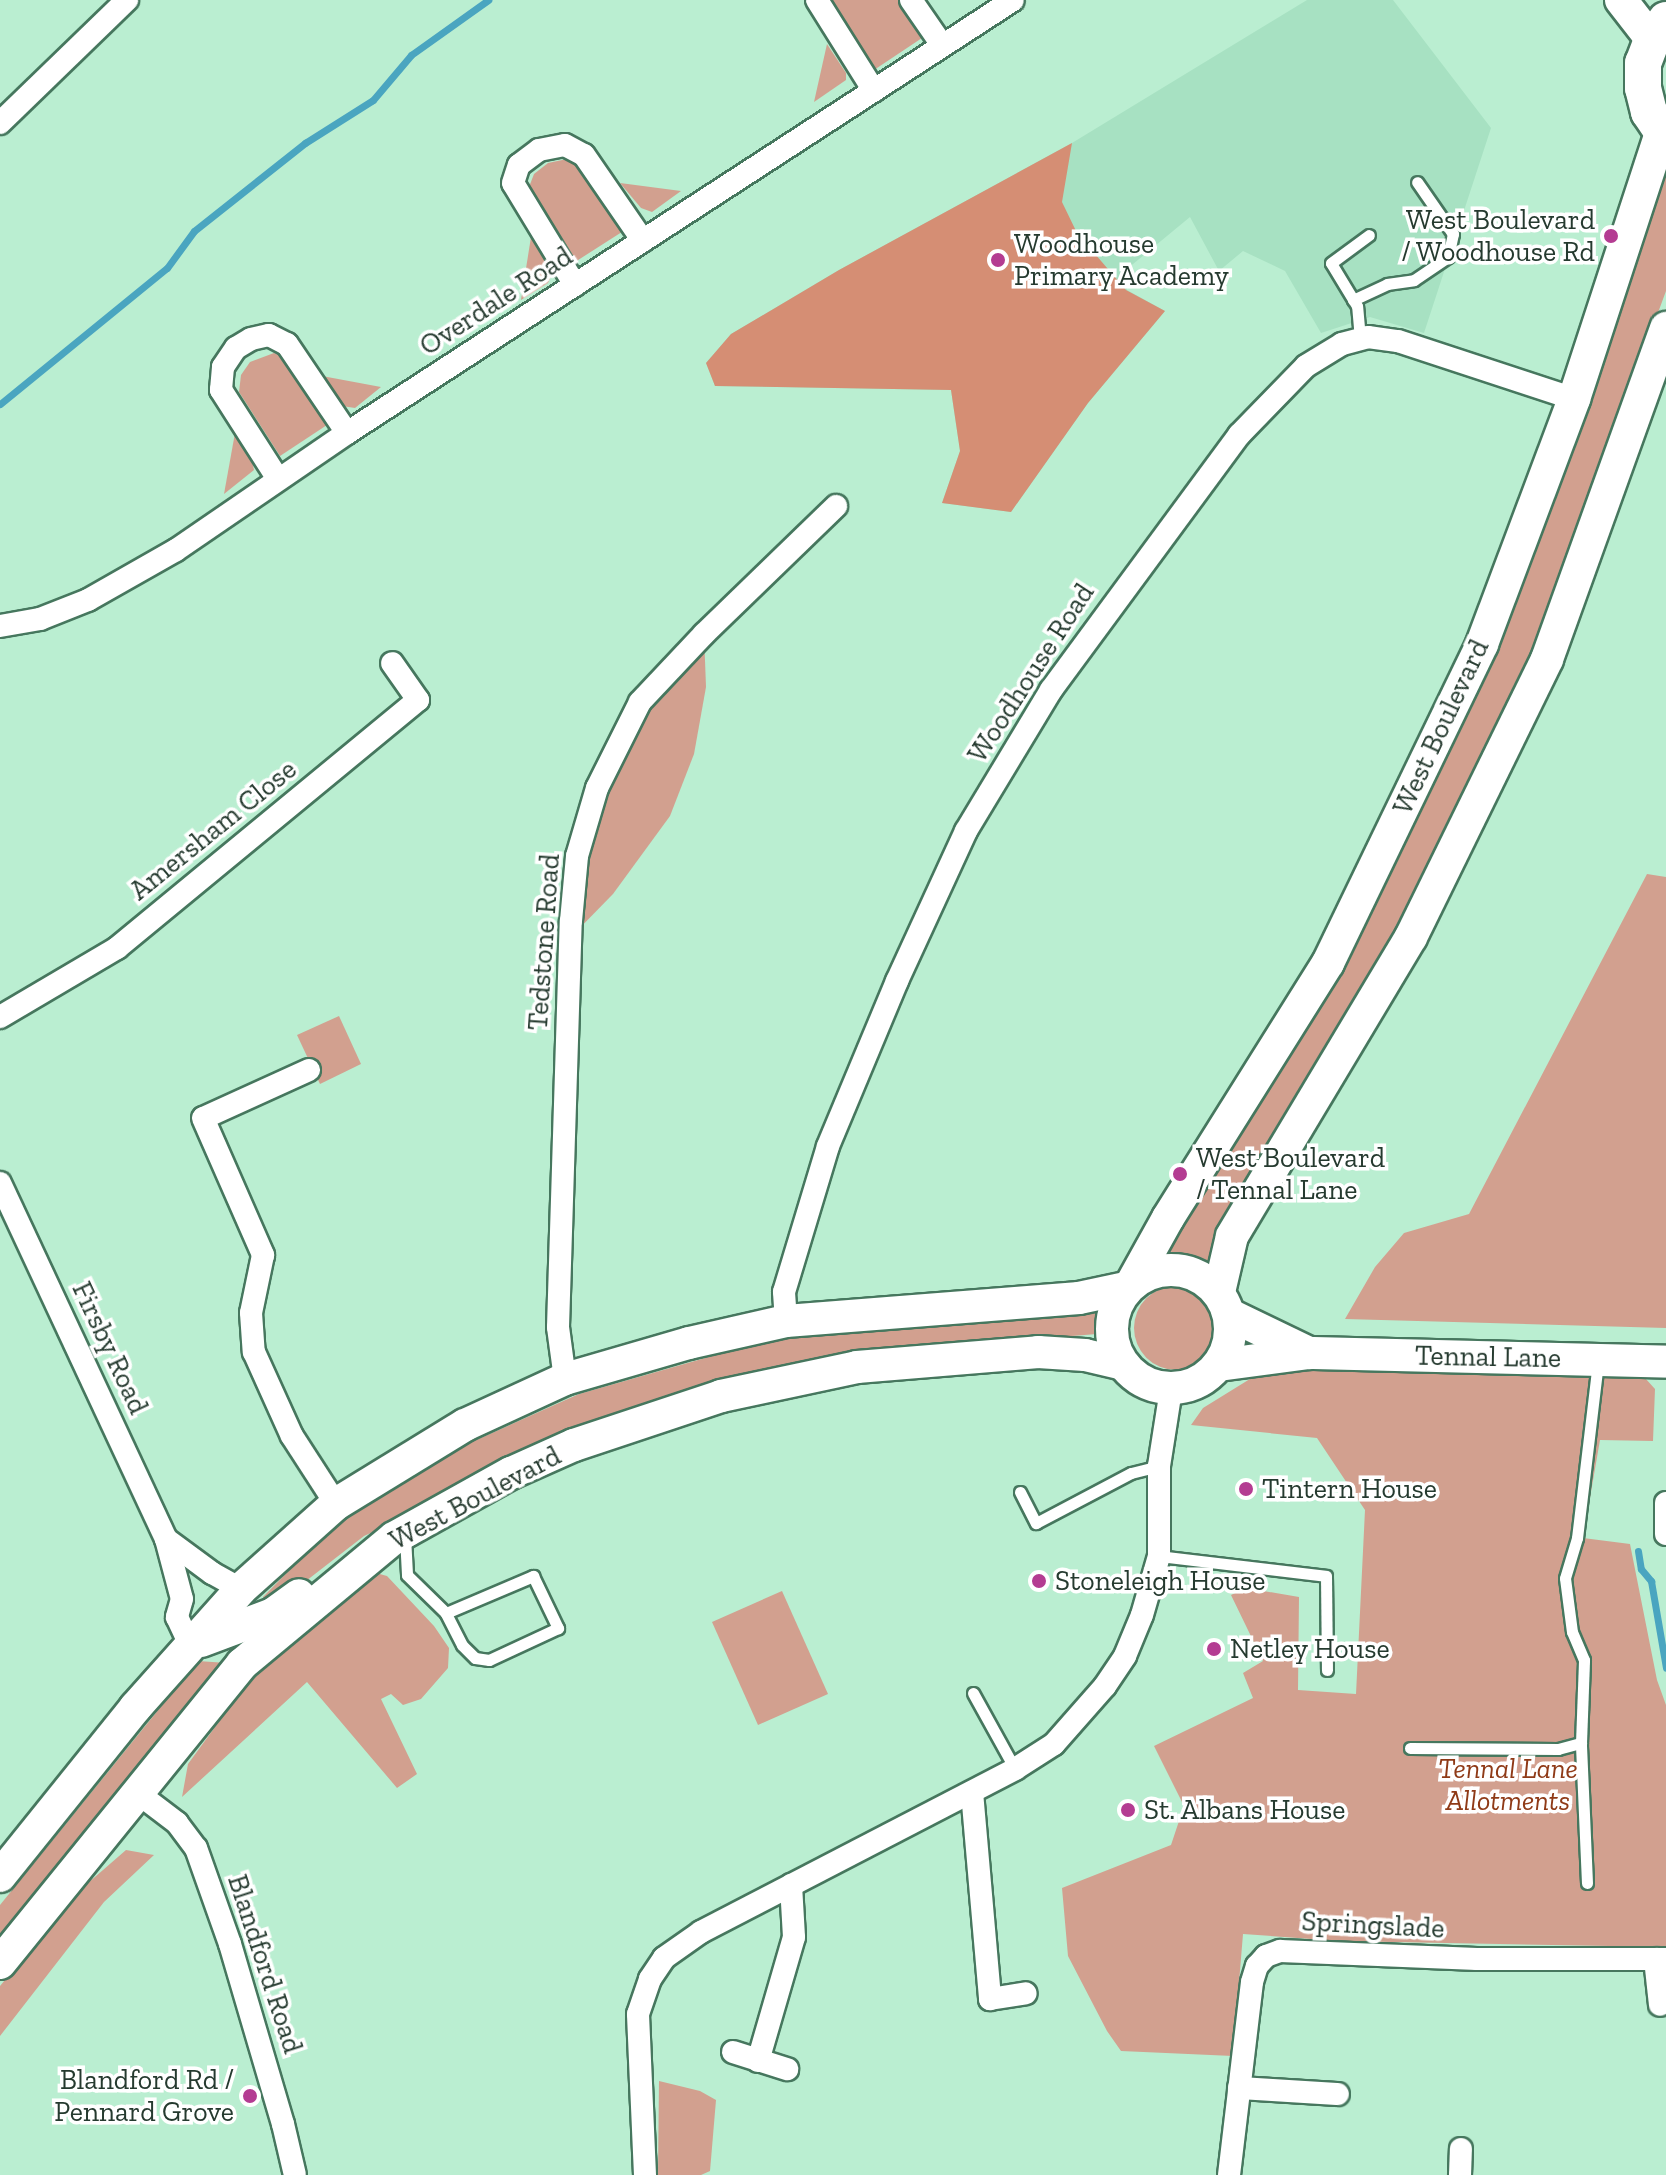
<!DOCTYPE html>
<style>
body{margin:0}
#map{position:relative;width:1666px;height:2175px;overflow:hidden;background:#baeed1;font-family:"Zilla Slab",serif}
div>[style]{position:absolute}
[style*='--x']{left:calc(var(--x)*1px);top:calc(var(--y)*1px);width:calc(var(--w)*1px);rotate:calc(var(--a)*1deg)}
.built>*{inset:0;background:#a7e1c2}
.green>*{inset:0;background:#d2a08f}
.round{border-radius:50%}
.forest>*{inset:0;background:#d58e74}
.stream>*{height:7px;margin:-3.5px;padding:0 3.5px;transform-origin:3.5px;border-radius:3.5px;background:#4aa5c0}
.roads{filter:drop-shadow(2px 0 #46775e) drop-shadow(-2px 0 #46775e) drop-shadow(0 2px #46775e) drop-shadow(0 -2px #46775e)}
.lane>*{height:11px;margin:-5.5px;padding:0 5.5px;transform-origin:5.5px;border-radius:5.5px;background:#fff}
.street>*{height:22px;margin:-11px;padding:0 11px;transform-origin:11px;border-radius:11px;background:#fff}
.secondary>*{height:32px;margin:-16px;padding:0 16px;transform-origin:16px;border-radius:16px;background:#fff}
.secondary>.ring{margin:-16px;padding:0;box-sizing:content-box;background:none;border:32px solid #fff;border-radius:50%}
.primary>*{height:36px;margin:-18px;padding:0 18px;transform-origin:18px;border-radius:18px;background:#fff}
.dots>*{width:22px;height:22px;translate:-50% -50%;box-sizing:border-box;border:4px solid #fff;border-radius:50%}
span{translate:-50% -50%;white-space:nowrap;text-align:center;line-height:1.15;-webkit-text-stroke:7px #fff;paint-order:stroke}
.poi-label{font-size:28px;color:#253a2f}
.right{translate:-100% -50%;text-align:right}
.left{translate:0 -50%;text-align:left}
.street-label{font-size:28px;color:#253a2f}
.park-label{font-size:28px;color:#8f3a17;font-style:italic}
</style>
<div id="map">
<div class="built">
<div style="clip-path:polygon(1307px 0,1393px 0,1491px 128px,1424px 333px,1370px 317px,1321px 333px,1285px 271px,1243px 251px,1219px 271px,1190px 217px,1127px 269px,1127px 290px,1165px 311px,1088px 403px,1011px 512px,942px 503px,960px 451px,951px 390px,715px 386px,706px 363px,731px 334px,839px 270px,1072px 143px)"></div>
</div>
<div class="green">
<div style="clip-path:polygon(831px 0,901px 0,925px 36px,874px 70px)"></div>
<div style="clip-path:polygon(827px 44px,846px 73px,846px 80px,814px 102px)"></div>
<div style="clip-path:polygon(567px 159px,581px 167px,625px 230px,575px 262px,529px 187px,534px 174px,548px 163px)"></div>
<div style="clip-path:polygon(1666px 166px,1666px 291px,1517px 696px,1400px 936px,1212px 1262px,1168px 1251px,1198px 1194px,1352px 937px)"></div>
<div style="clip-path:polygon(620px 183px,681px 191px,652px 212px,641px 208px)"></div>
<div style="clip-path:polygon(531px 237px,553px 272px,548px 283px,521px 300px)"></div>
<div style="clip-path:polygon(274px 353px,286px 359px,330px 423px,280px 456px,239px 392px,241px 375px,250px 362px)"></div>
<div style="clip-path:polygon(322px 376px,381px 387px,355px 408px,342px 406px)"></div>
<div style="clip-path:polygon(235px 433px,252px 461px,254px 470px,224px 494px)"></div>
<div style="clip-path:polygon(704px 634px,706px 687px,694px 754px,670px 816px,613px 894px,570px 938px,577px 856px,640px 702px)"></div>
<div style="clip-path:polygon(1647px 874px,1666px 877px,1666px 1328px,1345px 1319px,1375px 1267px,1404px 1233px,1469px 1214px)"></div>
<div style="clip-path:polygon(339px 1016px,361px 1064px,320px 1084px,297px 1035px)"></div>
<div class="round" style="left:1134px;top:1286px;width:84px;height:84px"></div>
<div style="clip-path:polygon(1097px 1312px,1097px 1334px,899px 1350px,457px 1493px,364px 1536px,275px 1605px,267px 1606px,263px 1597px,322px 1537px,368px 1504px,454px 1450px,579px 1394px,782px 1336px)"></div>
<div style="clip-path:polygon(1295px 1366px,1645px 1378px,1655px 1389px,1653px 1441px,1600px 1440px,1583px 1538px,1630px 1544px,1657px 1680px,1666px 1705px,1666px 1947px,1339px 1941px,1243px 1934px,1233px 2056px,1121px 2051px,1107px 2031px,1068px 1956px,1062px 1888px,1171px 1845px,1184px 1806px,1154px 1746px,1253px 1698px,1243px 1673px,1263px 1661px,1231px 1595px,1246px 1588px,1299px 1597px,1298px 1690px,1356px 1694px,1365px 1510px,1317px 1438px,1191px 1425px,1203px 1408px,1258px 1374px)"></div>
<div style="clip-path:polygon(376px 1573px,387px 1576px,434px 1626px,449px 1648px,448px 1668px,421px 1699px,403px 1705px,391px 1694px,381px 1699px,417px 1774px,397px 1788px,307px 1682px,182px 1797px,188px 1764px,237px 1697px,290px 1639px)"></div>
<div style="clip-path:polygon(782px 1591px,828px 1694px,758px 1725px,712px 1622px)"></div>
<div style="clip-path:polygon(198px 1661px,227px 1663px,0 1944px,0 1905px)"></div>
<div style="clip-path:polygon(126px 1850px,154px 1855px,104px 1902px,0 2036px,0 1986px,80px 1890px)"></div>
<div style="clip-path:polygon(659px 2081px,700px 2091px,716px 2100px,710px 2171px,701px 2175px,658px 2175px)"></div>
</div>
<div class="forest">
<div style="clip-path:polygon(1072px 143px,1062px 202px,1077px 233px,1126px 290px,1165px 311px,1088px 403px,1011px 512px,942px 503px,960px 451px,951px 390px,715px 386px,706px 363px,731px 334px,839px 270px)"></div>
</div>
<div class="stream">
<div style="--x:0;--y:404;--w:215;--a:-39.2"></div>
<div style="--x:167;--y:268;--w:46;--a:-53.9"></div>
<div style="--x:194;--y:231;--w:142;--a:-38.4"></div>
<div style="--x:305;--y:143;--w:80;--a:-32.3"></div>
<div style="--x:373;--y:100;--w:59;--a:-49.8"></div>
<div style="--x:411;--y:55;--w:95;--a:-35.5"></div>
<div style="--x:1638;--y:1551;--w:18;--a:81"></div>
<div style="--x:1641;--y:1569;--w:16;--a:50"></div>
<div style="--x:1651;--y:1581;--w:88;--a:80.2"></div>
</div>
<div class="roads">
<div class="lane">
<div style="--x:1353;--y:300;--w:38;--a:-25"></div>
<div style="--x:1387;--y:284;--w:27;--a:-8"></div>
<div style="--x:1414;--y:280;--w:41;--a:-34.1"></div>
<div style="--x:1448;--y:257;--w:24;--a:-78"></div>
<div style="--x:1453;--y:234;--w:63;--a:-124.7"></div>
<div style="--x:1360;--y:339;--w:33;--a:-95"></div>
<div style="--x:1357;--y:306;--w:50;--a:-121.2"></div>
<div style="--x:1331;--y:263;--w:47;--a:-36.4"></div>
<div style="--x:1020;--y:1492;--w:35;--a:63"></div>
<div style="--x:1036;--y:1523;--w:107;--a:-27.8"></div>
<div style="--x:1131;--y:1473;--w:29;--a:-14"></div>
<div style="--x:405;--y:1536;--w:39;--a:87"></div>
<div style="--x:407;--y:1575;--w:54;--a:44.3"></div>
<div style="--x:446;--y:1613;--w:95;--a:-23"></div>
<div style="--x:533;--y:1576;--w:58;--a:64.3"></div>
<div style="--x:558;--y:1628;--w:76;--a:155.1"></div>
<div style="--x:489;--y:1660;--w:14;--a:-172"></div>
<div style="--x:475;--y:1658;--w:18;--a:-135"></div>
<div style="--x:462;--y:1645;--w:36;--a:-117"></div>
<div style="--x:1159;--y:1556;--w:168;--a:6.8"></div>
<div style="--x:1326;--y:1576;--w:94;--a:89.4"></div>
<div style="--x:973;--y:1693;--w:87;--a:61.1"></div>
<div style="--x:1410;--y:1748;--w:148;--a:0.4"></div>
<div style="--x:1558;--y:1749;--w:24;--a:-15"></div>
<div style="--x:1587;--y:1883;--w:140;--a:-92.5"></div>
<div style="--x:1581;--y:1743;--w:83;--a:-87.9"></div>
<div style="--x:1584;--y:1660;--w:30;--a:-113"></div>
<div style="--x:1572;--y:1632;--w:54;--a:-97.4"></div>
<div style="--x:1565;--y:1578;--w:42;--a:-73.3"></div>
<div style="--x:1577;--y:1538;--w:176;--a:-83.2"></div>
</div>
<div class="street">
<div style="--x:817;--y:0;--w:107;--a:57.9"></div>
<div style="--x:911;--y:0;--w:55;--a:55.4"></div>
<div style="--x:0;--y:123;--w:177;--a:-44.1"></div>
<div style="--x:575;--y:285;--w:119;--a:-121.3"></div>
<div style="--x:513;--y:183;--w:19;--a:-72"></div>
<div style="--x:519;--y:165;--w:25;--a:-37"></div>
<div style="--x:539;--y:150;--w:26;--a:-11"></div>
<div style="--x:565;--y:145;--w:21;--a:28"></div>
<div style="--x:584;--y:155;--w:104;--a:55.5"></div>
<div style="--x:278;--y:479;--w:106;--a:-122.6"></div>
<div style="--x:221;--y:390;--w:23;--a:-85"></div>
<div style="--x:223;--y:367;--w:23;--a:-56"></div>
<div style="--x:236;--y:348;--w:17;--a:-31"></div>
<div style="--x:251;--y:339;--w:18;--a:-13"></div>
<div style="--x:269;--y:335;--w:20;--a:27"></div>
<div style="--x:287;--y:344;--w:107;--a:56"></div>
<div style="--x:0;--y:626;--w:41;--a:-9.9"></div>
<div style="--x:40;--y:619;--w:52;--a:-21.6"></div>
<div style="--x:88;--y:600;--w:101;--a:-29.6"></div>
<div style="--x:176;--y:550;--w:207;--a:-34.4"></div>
<div style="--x:347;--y:433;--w:794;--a:-33.03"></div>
<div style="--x:0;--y:1017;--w:136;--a:-30.5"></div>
<div style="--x:117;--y:948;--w:390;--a:-39.5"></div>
<div style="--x:418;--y:700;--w:45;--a:-125.1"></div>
<div style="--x:309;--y:1070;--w:116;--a:155.6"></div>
<div style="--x:203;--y:1118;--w:150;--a:66.3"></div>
<div style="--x:263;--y:1255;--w:59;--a:101.7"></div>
<div style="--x:251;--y:1313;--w:39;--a:86"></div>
<div style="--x:254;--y:1352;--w:92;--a:65.7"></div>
<div style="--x:292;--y:1436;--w:81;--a:57.1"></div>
<div style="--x:0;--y:1183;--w:393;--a:65"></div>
<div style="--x:166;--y:1539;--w:62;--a:75.1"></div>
<div style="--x:182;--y:1599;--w:19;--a:106"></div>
<div style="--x:177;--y:1617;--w:31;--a:65"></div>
<div style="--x:786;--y:1321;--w:29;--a:-94"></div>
<div style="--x:784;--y:1292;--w:152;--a:-73.2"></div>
<div style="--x:828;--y:1146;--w:179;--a:-67.3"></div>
<div style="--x:897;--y:981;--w:165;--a:-65.3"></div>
<div style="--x:966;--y:831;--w:165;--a:-58.9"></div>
<div style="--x:1051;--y:690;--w:317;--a:-53.6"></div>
<div style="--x:1239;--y:435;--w:96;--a:-45.8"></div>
<div style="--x:1306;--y:366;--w:42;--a:-31.4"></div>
<div style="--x:1342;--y:344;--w:27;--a:-15"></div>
<div style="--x:1368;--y:337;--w:30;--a:8"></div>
<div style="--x:1398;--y:341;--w:185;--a:18.2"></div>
<div style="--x:565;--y:1379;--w:52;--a:-97.7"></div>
<div style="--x:558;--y:1327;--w:406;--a:-88.2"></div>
<div style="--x:571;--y:921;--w:65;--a:-84.7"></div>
<div style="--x:577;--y:856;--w:71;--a:-73.6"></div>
<div style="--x:597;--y:788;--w:96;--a:-63.4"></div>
<div style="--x:640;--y:702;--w:93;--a:-46.7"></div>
<div style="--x:704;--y:634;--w:184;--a:-44.1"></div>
<div style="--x:1666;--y:1503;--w:31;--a:90"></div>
<div style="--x:166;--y:1539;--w:57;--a:36.5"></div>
<div style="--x:212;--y:1573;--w:33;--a:29"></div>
<div style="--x:972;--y:1792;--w:208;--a:85"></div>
<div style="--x:990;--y:1999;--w:36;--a:-9"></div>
<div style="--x:139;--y:1794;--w:48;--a:37.3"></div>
<div style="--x:177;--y:1823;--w:31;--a:53"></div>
<div style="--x:196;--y:1848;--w:102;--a:70.5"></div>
<div style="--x:230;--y:1944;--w:188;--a:73.6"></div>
<div style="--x:283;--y:2124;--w:52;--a:76.8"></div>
<div style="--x:1655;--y:1959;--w:46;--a:83.8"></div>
<div style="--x:733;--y:2052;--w:57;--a:17.5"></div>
<div style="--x:758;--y:2061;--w:129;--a:-73.8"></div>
<div style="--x:794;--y:1937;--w:52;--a:-93.3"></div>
<div style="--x:1239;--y:2088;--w:99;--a:3.5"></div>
<div style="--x:645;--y:2175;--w:161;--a:-92.5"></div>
<div style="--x:638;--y:2014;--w:37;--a:-71"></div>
<div style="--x:650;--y:1979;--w:25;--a:-56"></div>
<div style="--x:664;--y:1958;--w:45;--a:-35.1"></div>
<div style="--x:701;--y:1932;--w:354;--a:-27.4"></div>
<div style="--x:1015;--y:1769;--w:46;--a:-32.7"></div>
<div style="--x:1054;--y:1744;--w:77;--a:-48.7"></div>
<div style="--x:1105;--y:1686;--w:36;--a:-56"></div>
<div style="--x:1125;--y:1656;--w:44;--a:-67.5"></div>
<div style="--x:1142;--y:1615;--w:61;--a:-73.9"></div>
<div style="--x:1159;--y:1556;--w:90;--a:-90"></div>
<div style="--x:1159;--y:1466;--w:78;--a:-81.1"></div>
<div style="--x:1229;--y:2175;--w:194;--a:-83.2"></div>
<div style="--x:1252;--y:1982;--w:17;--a:-73"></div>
<div style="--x:1257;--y:1966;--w:13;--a:-48"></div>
<div style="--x:1266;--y:1956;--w:15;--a:-20"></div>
<div style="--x:1280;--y:1951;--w:197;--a:2.3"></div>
<div style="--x:1477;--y:1959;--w:189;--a:0"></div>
<div style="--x:1460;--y:2175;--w:26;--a:-88"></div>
</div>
<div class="secondary">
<div style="--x:1621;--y:0;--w:51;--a:52.2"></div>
<div class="ring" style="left:1112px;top:1270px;width:86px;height:86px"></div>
<div style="--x:1133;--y:1281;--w:72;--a:-60.9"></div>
<div style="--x:1168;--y:1218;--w:301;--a:-57.9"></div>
<div style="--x:1328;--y:963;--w:354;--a:-64.2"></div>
<div style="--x:1482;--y:644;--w:262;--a:-69.4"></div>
<div style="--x:1574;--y:399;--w:280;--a:-71.9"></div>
<div style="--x:1219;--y:1292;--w:57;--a:-76.9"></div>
<div style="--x:1232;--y:1236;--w:348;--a:-59.1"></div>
<div style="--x:1411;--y:937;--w:309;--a:-63.9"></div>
<div style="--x:1547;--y:659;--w:352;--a:-70.2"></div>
<div style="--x:1230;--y:1315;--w:88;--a:25.7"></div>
<div style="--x:1219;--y:1365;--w:91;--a:-7.6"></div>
<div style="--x:1309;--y:1353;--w:357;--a:1.4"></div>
<div style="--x:201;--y:1641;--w:77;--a:-20.6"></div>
<div style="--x:273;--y:1614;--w:32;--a:-36"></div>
<div style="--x:0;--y:1876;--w:216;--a:-51.2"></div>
<div style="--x:135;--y:1708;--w:159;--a:-48.3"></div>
<div style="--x:241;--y:1589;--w:127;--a:-41.8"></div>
<div style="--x:336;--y:1504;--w:151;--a:-31.5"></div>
<div style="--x:465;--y:1425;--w:110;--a:-24.7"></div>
<div style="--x:565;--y:1379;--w:129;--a:-16.2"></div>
<div style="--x:689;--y:1343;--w:99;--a:-12.8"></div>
<div style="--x:786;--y:1321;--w:294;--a:-4.5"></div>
<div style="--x:1079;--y:1298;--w:48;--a:-12"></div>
<div style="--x:0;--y:1963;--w:385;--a:-51"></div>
<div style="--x:242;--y:1664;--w:197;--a:-39.7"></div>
<div style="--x:394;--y:1538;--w:134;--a:-29.1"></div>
<div style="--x:511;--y:1473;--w:69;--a:-24"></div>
<div style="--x:574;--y:1445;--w:155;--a:-18.4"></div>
<div style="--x:721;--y:1396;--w:139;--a:-12"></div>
<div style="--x:857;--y:1367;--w:182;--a:-4.7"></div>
<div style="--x:1038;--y:1352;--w:47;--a:3.7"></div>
<div style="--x:1085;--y:1355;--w:37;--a:13"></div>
</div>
<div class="primary">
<div style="--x:1666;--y:20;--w:24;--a:125"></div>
<div style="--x:1652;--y:40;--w:25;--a:111"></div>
<div style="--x:1643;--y:63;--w:25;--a:90"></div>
<div style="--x:1643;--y:88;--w:25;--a:76"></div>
<div style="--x:1649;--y:112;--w:30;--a:56"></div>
</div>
</div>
<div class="dots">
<div style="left:1611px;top:236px;background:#b43c92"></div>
<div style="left:998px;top:260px;background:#b43c92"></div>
<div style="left:1180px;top:1174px;background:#b43c92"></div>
<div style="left:1246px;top:1489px;background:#b43c92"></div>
<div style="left:1039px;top:1581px;background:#b43c92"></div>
<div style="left:1214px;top:1649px;background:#b43c92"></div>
<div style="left:1128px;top:1810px;background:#b43c92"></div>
<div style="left:250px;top:2096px;background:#b43c92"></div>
</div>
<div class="poi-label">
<span class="right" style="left:1595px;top:236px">West Boulevard<br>/ Woodhouse Rd</span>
<span class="left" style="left:1014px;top:260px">Woodhouse<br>Primary Academy</span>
<span class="left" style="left:1196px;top:1174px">West Boulevard<br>/ Tennal Lane</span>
<span class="left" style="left:1262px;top:1489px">Tintern House</span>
<span class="left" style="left:1055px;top:1581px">Stoneleigh House</span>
<span class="left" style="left:1230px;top:1649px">Netley House</span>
<span class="left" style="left:1144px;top:1810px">St. Albans House</span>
<span class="right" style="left:234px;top:2096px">Blandford Rd /<br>Pennard Grove</span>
</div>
<div class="street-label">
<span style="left:496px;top:301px;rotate:-33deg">Overdale Road</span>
<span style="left:1031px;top:673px;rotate:-57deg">Woodhouse Road</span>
<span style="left:1441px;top:727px;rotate:-65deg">West Boulevard</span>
<span style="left:213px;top:830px;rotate:-39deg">Amersham Close</span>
<span style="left:544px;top:942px;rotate:-86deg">Tedstone Road</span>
<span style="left:110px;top:1348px;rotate:65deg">Firsby Road</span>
<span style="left:1488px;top:1357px;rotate:1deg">Tennal Lane</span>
<span style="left:475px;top:1498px;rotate:-28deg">West Boulevard</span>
<span style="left:1373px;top:1925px;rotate:3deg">Springslade</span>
<span style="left:265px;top:1964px;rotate:72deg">Blandford Road</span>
</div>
<div class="park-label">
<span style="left:1508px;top:1785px">Tennal Lane<br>Allotments</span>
</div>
</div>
